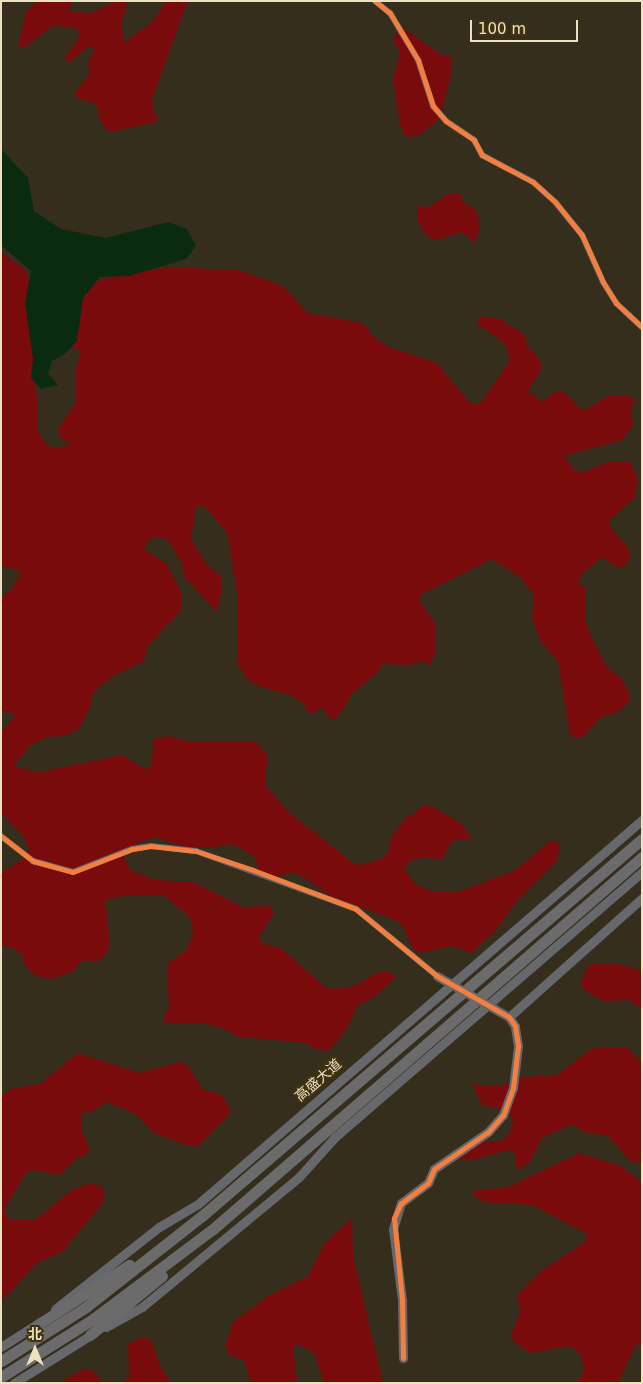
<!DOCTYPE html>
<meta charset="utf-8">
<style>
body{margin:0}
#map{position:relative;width:643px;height:1384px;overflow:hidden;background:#362e1c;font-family:"DejaVu Sans","Noto Sans SC",sans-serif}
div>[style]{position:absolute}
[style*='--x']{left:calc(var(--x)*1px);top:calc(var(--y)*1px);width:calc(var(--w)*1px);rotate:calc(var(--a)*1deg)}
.green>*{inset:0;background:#7a0b0d}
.water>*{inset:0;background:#0b2b10}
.street>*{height:6px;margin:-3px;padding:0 3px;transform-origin:3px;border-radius:3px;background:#66676b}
.secondary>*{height:9px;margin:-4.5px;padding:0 4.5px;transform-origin:4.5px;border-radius:4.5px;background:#67686b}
.highway>*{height:11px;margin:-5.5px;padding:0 5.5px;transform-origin:5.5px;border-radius:5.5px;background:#6c6b6c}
.secondary-bridge>*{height:9px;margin:-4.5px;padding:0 4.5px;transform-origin:4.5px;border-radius:4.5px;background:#67686b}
.cycleway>*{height:5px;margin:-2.5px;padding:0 2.5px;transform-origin:2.5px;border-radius:2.5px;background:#f27e40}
span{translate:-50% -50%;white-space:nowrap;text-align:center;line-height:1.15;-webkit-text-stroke:5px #403211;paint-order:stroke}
.street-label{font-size:14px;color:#eee1c1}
.frame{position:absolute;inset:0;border:2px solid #eee1c1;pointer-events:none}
.north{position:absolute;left:10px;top:1324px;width:50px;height:50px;-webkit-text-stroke:4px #403211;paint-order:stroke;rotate:0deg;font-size:14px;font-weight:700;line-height:20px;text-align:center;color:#eee1c1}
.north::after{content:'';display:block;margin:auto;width:18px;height:22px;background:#eee1c1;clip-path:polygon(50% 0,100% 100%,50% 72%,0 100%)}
.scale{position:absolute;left:470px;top:20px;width:108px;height:22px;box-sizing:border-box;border:2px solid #eee1c1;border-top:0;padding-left:6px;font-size:15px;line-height:18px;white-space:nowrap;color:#eee1c1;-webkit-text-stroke:4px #403211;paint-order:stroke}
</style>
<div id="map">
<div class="green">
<div style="clip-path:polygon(37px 1px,72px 1px,69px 11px,90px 13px,116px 1px,124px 1px,127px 5px,121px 23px,124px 43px,151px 23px,166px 1px,188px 1px,152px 99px,154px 113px,158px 117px,156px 122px,109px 132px,99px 120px,98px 107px,94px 103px,77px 98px,74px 93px,89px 75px,88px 63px,95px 49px,88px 47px,69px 62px,64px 59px,79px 37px,78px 31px,73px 27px,52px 26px,24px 48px,18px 46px,26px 12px)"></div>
<div style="clip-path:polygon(406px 30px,440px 54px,452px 57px,452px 71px,440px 118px,421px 134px,411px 137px,405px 136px,400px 126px,393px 79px,400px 52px,393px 41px,395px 35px)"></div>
<div style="clip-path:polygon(448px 194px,461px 194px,461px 200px,478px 212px,479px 231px,475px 243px,462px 232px,437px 240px,431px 239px,423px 231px,417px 219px,418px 206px,429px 207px)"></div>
<div style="clip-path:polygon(1px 252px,24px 269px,33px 286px,33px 370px,38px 404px,37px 430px,48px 446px,56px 448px,72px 445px,60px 438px,58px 429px,76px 402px,76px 368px,81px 351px,66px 344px,54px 331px,95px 280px,167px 267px,238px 270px,275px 283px,284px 287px,308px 313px,363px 323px,373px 336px,389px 347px,437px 363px,471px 404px,480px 404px,510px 360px,505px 344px,477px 324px,480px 316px,500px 319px,525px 335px,527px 345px,540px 360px,542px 369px,528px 391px,542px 402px,554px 392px,563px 391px,583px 411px,610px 395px,628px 395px,635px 400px,631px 408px,633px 426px,622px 440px,564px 456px,574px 470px,583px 472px,608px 462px,630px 462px,638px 478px,635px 498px,610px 519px,610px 527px,629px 549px,630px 557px,626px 565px,618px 568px,602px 557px,582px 574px,578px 583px,586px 588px,586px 622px,590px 634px,606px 666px,621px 678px,630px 694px,629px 702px,616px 713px,601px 717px,584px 736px,577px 738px,570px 735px,558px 662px,541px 642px,532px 620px,534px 595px,521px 578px,492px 559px,420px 595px,421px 603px,435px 623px,436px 651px,430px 666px,425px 661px,410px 665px,382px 664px,378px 672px,353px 693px,339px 715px,332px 721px,322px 707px,315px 713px,307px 712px,305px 705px,291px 695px,261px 687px,248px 680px,238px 666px,237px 591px,227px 533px,205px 507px,196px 506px,191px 540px,206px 563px,221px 577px,222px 588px,217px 612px,184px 577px,181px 561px,168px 541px,161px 537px,152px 537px,144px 549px,167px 564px,181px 592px,182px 609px,148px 646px,143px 662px,113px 676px,93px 692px,90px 708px,79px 729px,64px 736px,46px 737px,31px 745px,14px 765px,22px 769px,41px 772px,122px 755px,145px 769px,152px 765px,153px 739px,170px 736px,189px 742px,256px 742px,268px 756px,265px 780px,267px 788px,291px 814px,353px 863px,362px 865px,383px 858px,388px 852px,391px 837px,407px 816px,415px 814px,421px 806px,430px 805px,462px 824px,472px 839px,456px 839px,449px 845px,442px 860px,427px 857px,411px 860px,404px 868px,415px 884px,432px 891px,457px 892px,514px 871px,551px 840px,559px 844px,558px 860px,516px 902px,496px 930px,471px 953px,451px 946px,420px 953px,413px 949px,403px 927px,396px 920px,332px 897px,300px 875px,292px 873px,267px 878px,260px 874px,255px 857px,233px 844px,209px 848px,184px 847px,155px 837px,138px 843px,123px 854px,130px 870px,155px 880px,193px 882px,243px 907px,270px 906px,274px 914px,259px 937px,263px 944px,281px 948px,325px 987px,334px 989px,353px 986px,381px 971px,389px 971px,396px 977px,376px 996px,358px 1005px,346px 1030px,329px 1051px,313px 1049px,308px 1043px,238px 1037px,223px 1028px,200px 1023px,169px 1024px,163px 1020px,169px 1006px,167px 964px,186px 951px,193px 934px,190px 917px,164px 896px,129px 895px,105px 900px,110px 943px,107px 952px,102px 959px,93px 962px,86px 960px,79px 963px,74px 971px,52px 979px,35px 976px,24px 964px,24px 956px,11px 947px,1px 946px,1px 872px,18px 863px,29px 850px,24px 837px,1px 813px,1px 732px,15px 717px,9px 711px,1px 713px,1px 598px,12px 589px,21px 572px,1px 565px)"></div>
<div style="clip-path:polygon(591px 964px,618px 964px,642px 970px,642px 1010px,630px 1000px,603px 1001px,587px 992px,580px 986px,586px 969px)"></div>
<div style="clip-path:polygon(600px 1047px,627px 1047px,642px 1063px,642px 1163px,630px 1161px,608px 1136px,584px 1132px,572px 1124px,542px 1138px,530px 1162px,517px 1171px,515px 1154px,509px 1150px,476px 1159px,461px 1159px,461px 1150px,479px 1141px,496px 1142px,505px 1139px,513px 1125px,509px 1111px,482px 1105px,472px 1084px,500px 1086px,522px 1077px,557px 1075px,591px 1049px)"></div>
<div style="clip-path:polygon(77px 1053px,140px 1073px,178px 1062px,186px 1063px,203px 1090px,220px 1094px,226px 1101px,230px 1108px,229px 1115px,198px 1146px,189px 1146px,154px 1133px,136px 1114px,107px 1102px,91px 1112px,82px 1112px,81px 1130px,90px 1149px,85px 1156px,77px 1158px,60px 1175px,34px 1170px,26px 1173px,4px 1210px,9px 1219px,35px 1220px,73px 1189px,91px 1183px,101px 1186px,105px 1195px,102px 1204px,63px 1251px,37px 1263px,1px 1302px,1px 1096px,11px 1089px,42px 1083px)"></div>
<div style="clip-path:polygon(579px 1153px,621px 1166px,642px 1182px,642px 1346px,636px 1344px,618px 1383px,577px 1383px,584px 1370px,581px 1356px,576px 1350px,569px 1346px,531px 1353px,515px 1343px,511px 1335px,520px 1312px,517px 1295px,541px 1271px,585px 1242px,587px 1234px,532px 1205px,484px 1202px,475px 1197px,472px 1191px,508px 1187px)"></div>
<div style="clip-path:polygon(352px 1218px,353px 1256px,383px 1383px,324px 1383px,314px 1353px,300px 1345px,293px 1346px,297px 1383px,251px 1383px,244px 1361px,229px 1355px,225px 1346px,233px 1322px,268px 1296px,308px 1276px,325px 1243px)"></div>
<div style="clip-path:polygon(142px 1337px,151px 1340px,161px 1368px,172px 1383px,58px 1383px,83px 1369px,91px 1369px,104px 1383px,122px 1381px,129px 1377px,128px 1344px)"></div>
</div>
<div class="water">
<div style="clip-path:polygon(1px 149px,28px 178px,34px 211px,61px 229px,106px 238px,168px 222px,187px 229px,196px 246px,186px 259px,129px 276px,100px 277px,83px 298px,77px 341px,65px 354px,52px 361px,48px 374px,58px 385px,41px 389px,31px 378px,33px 359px,25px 303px,31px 271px,1px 245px)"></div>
</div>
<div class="street">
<div style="--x:375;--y:1;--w:19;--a:39"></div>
<div style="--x:390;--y:13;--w:55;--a:59.2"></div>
<div style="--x:418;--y:60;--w:48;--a:71.9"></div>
<div style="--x:433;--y:106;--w:20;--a:49"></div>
<div style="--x:446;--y:121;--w:34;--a:34"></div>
<div style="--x:474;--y:140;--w:17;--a:62"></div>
<div style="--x:482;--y:155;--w:58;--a:27.9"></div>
<div style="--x:533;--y:182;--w:31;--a:42"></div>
<div style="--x:556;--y:203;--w:41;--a:50.9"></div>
<div style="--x:582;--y:235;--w:51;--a:65.9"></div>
<div style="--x:603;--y:282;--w:25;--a:58"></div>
<div style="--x:616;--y:303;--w:35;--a:43"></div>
<div style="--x:1;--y:836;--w:41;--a:38"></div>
<div style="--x:33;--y:861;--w:41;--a:15.4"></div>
<div style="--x:73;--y:872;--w:63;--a:-21.3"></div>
<div style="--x:132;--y:849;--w:19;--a:-9"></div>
<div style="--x:151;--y:846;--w:45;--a:6.3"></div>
<div style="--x:196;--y:851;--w:170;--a:19.9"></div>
<div style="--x:356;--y:909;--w:105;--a:39.6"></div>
</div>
<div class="secondary">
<div style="--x:55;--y:1309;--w:132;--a:-38.3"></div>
<div style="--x:159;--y:1227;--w:45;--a:-30.5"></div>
<div style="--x:198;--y:1204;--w:587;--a:-40.86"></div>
<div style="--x:106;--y:1327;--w:41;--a:-29.1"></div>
<div style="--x:142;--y:1307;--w:204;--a:-39.6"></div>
<div style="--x:299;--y:1177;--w:54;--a:-48"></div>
<div style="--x:335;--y:1137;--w:406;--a:-40.8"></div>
<div style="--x:1;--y:1347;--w:50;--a:-32.7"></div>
<div style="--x:403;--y:1358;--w:58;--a:-91"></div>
<div style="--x:402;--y:1300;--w:72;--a:-97.2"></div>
<div style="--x:393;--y:1229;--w:27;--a:-73"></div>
<div style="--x:401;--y:1203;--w:34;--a:-37"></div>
<div style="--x:428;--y:1183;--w:15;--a:-67"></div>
<div style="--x:434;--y:1169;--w:65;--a:-34.4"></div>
<div style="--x:488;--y:1132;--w:23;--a:-49"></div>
<div style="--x:503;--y:1115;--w:29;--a:-70"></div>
<div style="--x:513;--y:1088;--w:42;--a:-83.2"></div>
<div style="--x:518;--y:1046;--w:20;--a:-99"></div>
<div style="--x:515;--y:1026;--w:11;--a:-124"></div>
<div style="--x:509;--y:1017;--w:178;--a:-41.8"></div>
<div style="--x:14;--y:1383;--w:94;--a:-32"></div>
</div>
<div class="highway">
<div style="--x:39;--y:1324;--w:108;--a:-33.2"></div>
<div style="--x:90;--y:1335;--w:93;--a:-39.3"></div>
<div style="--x:1;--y:1361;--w:101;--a:-32.4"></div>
<div style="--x:86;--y:1307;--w:149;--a:-38.2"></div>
<div style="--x:203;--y:1215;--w:578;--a:-40.58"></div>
<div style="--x:1;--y:1377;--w:109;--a:-32.2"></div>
<div style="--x:93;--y:1319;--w:150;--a:-36.9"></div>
<div style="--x:213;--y:1229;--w:568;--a:-40.93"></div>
</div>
<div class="secondary-bridge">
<div style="--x:437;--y:976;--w:83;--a:29.7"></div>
</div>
<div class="cycleway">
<div style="--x:375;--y:1;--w:19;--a:39"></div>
<div style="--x:390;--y:13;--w:55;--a:59.2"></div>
<div style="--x:418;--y:60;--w:48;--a:71.9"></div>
<div style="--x:433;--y:106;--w:20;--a:49"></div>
<div style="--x:446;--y:121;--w:34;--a:34"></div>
<div style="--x:474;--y:140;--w:17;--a:62"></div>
<div style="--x:482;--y:155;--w:58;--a:27.9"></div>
<div style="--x:533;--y:182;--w:31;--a:42"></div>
<div style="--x:556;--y:203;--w:41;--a:50.9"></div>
<div style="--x:582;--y:235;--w:51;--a:65.9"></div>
<div style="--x:603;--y:282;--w:25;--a:58"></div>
<div style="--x:616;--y:303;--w:35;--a:43"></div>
<div style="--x:1;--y:836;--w:41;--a:38"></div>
<div style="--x:33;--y:861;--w:41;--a:15.4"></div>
<div style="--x:73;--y:872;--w:63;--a:-21.3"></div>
<div style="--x:132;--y:849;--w:19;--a:-9"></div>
<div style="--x:151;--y:846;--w:45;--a:6.3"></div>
<div style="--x:196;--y:851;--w:60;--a:18.4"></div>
<div style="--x:253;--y:870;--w:110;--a:20.7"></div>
<div style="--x:356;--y:909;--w:105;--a:39.6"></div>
<div style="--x:437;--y:976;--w:83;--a:29.7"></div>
<div style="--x:509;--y:1017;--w:11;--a:56"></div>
<div style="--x:515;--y:1026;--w:20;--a:81"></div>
<div style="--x:518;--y:1046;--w:42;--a:96.8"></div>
<div style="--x:513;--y:1088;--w:29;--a:110"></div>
<div style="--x:503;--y:1115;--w:23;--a:131"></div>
<div style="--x:488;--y:1132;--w:65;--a:145.6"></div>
<div style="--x:434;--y:1169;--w:15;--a:113"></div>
<div style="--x:428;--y:1183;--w:34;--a:143"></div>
<div style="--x:401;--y:1203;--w:17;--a:115"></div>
<div style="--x:394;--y:1218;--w:82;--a:84.4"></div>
<div style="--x:402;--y:1300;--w:58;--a:89"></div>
</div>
<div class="street-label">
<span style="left:318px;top:1080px;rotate:-41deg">高盛大道</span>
</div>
<div class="frame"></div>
<div class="north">北</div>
<div class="scale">100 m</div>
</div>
